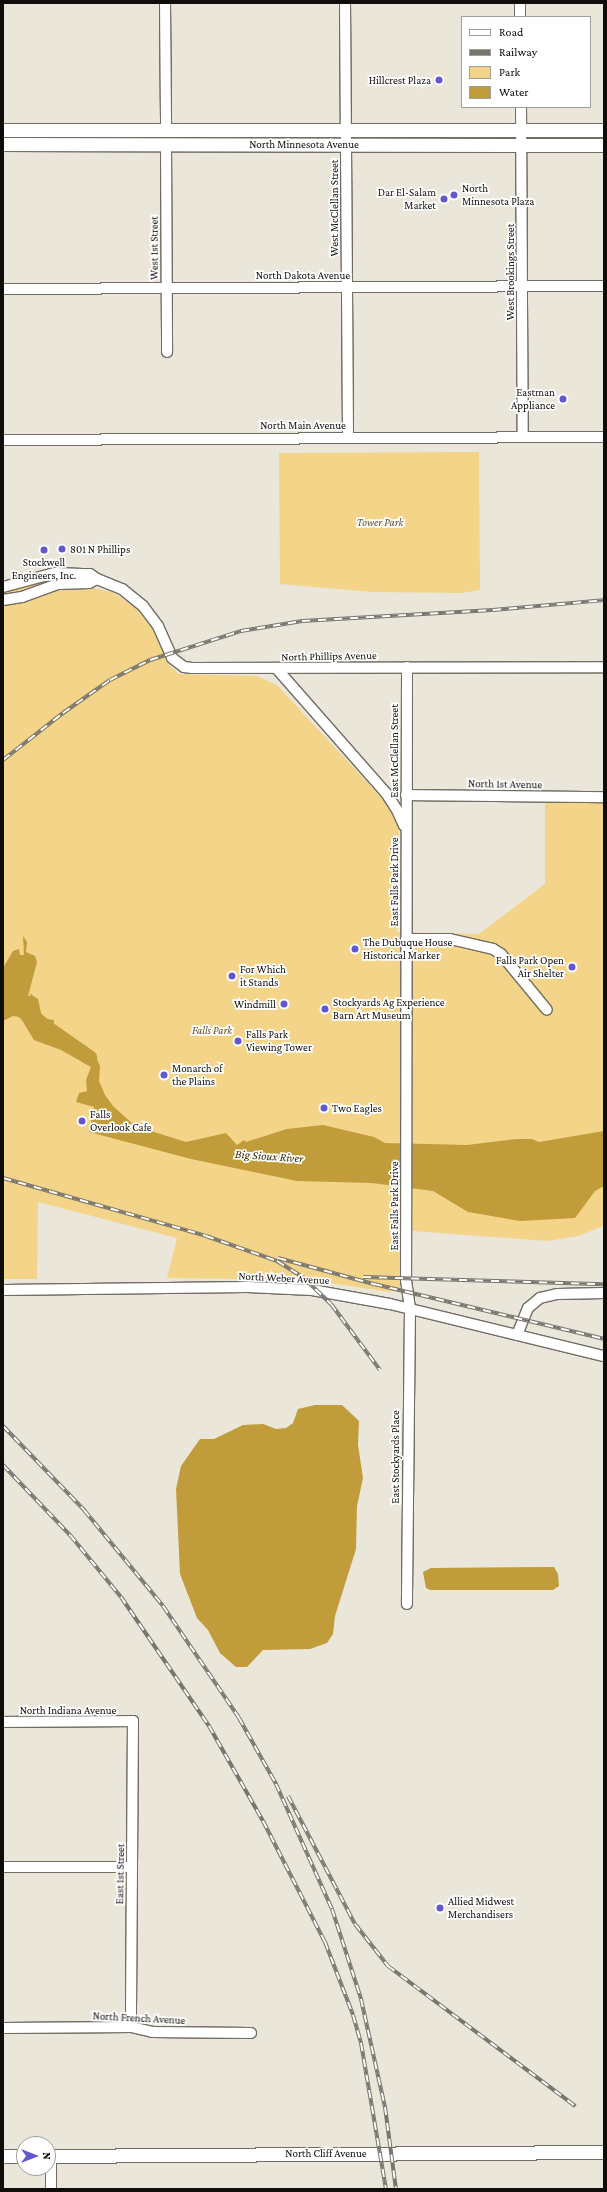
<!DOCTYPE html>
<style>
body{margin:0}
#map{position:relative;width:607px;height:2192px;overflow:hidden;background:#ebe6da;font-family:"Crimson Pro",serif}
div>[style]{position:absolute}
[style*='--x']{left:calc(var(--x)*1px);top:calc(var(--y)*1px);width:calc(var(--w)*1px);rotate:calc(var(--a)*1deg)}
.green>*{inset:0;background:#f3d489}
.water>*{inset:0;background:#c19c3b}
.river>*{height:15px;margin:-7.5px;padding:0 7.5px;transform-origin:7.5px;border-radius:7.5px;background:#c19c3b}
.roads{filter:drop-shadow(1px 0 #716d62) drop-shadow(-1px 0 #716d62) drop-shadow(0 1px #716d62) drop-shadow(0 -1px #716d62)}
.minor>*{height:10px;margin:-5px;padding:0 5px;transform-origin:5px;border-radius:5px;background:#fff}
.major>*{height:13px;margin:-6.5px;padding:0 6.5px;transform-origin:6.5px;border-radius:6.5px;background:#fff}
.rail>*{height:4px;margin-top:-2px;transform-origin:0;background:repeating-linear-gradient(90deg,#fff 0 8px,#78756d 0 16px);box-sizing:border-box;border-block:1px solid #78756d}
.dots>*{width:11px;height:11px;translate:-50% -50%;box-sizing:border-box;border:2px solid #fff;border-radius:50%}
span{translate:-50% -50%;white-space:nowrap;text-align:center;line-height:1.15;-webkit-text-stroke:3.5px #fff;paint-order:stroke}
.poi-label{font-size:11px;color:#0f0d09}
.right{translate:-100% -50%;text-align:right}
.left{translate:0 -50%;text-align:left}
.street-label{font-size:11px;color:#0f0d09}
.park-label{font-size:11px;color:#5c4b24;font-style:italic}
.water-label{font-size:12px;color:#392a00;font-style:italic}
.frame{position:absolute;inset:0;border:4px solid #0f0d09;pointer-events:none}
.legend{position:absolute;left:461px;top:16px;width:130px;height:92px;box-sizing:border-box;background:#fff;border:1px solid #9f9e9d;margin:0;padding:5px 7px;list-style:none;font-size:12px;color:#0f0d09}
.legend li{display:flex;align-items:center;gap:8px;height:20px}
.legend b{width:20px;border:1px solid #9f9e9d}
.north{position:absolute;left:16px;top:2136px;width:40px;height:40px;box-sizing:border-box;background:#fff;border:1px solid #9f9e9d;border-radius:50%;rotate:90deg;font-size:11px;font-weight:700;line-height:16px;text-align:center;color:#0f0d09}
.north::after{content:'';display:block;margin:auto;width:14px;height:18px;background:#6257d0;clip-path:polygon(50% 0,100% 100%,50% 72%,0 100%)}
</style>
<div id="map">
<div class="green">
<div style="clip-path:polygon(479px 452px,480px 590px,462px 593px,373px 592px,280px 584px,279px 453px)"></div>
<div style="clip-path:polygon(59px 576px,69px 578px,56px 580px,24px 592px,3px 596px,3px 590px)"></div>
<div style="clip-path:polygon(87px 586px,114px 593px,136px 608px,153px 630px,168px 664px,179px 674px,257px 676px,277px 685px,388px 805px,399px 829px,397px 932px,479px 934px,545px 884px,545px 803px,604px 803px,604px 1226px,578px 1236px,548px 1241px,400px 1230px,400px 1288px,389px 1292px,311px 1280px,167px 1278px,177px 1238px,38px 1202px,37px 1279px,3px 1279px,3px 603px,53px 589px)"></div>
</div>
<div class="water">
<div style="clip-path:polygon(23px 936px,27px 942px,26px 952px,35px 956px,37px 962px,28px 996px,31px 996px,29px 993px,38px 999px,41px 1013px,47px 1019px,54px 1020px,53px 1033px,58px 1041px,72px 1047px,75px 1046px,86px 1053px,93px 1051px,100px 1066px,99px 1081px,105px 1095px,113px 1106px,135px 1126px,186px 1142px,226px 1133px,237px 1145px,244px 1140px,246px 1142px,287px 1129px,323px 1125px,374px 1137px,385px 1143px,467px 1145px,516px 1139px,532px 1139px,539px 1142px,604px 1131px,604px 1186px,595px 1191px,575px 1218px,520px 1221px,468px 1212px,433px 1191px,372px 1183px,297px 1181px,191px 1159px,89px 1132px,94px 1107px,76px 1102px,79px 1093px,87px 1091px,86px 1080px,91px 1067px,61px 1050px,34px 1040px,20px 1017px,13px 1016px,3px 1021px,3px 968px,13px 951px,19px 949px,20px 955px,24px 955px)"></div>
<div style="clip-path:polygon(342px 1405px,359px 1421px,358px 1445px,363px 1478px,357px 1506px,356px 1549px,335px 1616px,333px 1634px,327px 1643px,310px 1649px,263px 1650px,247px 1667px,236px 1667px,220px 1653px,208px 1630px,197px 1618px,180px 1574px,176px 1489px,181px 1466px,200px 1439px,214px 1439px,243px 1425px,263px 1424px,276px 1429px,286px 1428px,293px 1423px,298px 1409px,315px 1405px)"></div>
<div style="clip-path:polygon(554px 1567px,558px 1574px,559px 1586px,553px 1590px,430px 1590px,426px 1588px,423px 1572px,431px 1568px)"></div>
</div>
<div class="river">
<div style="--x:3;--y:997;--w:105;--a:34.9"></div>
</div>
<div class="roads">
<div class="minor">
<div style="--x:165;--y:3;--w:127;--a:89.5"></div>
<div style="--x:345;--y:3;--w:434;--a:89.6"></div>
<div style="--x:520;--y:3;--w:14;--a:90"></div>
<div style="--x:521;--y:107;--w:330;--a:89.7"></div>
<div style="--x:166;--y:144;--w:208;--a:89.7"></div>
<div style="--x:3;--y:289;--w:601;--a:-0.29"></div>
<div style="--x:3;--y:440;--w:601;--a:-0.29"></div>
<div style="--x:3;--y:587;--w:54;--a:-15.1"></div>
<div style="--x:55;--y:573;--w:35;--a:2"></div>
<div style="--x:90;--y:574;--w:9;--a:36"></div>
<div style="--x:97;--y:579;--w:27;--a:22"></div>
<div style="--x:122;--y:589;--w:27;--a:39"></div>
<div style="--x:143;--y:606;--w:25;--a:53"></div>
<div style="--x:158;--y:626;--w:35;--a:66"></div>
<div style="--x:172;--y:658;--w:15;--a:37"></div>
<div style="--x:184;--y:667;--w:8;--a:7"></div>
<div style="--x:192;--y:668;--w:412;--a:-0.1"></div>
<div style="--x:3;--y:600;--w:19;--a:-9"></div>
<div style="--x:22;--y:597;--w:38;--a:-20"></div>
<div style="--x:58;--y:584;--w:31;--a:-2"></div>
<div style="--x:89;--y:583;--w:9;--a:-27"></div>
<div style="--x:407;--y:667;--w:613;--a:90.09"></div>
<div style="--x:406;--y:1280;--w:29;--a:82"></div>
<div style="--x:410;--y:1309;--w:295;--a:90.6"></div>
<div style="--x:277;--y:669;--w:165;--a:48.7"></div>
<div style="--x:386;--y:793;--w:20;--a:57"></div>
<div style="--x:397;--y:810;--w:17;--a:66"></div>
<div style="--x:406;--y:795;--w:198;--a:0.6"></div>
<div style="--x:406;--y:939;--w:44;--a:0"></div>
<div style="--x:450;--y:939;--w:44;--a:13.1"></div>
<div style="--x:493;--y:949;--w:9;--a:32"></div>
<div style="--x:501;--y:954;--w:72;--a:50.6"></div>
<div style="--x:3;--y:1290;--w:244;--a:-0.7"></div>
<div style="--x:247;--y:1287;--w:65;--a:2.6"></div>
<div style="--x:312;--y:1290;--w:79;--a:10.2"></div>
<div style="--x:390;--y:1304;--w:220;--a:13.7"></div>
<div style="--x:517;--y:1335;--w:29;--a:-68"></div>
<div style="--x:528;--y:1308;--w:16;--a:-40"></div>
<div style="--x:540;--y:1298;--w:18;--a:-13"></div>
<div style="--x:558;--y:1294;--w:46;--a:-1.2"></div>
<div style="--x:3;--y:1722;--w:130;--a:-0.4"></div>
<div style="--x:133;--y:1721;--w:306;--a:90.4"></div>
<div style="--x:3;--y:1867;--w:129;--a:0"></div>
<div style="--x:3;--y:2028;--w:128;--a:-0.4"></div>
<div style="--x:131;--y:2027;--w:22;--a:13"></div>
<div style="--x:152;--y:2032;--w:99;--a:0.6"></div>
<div style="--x:51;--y:2156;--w:33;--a:90"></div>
</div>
<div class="major">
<div style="--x:3;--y:130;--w:601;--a:0"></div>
<div style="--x:3;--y:144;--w:601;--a:0.1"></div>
<div style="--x:3;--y:2156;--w:21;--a:0"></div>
<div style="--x:48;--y:2156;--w:556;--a:-0.41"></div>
</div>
</div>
<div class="rail">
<div style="--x:3;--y:760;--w:76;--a:-38.1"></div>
<div style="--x:63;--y:713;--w:57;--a:-35.1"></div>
<div style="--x:110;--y:680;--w:45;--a:-26.6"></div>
<div style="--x:150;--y:660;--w:96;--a:-17.7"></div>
<div style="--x:241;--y:631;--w:62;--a:-9.3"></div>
<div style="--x:302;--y:621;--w:191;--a:-3.3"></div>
<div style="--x:493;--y:610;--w:111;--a:-5.1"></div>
<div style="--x:3;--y:1178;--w:211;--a:15.9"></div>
<div style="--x:206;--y:1236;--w:75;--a:19.4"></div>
<div style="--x:277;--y:1261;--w:32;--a:32"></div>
<div style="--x:304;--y:1278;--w:37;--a:44"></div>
<div style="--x:331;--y:1304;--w:82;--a:53.4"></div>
<div style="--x:278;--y:1258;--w:99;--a:15.2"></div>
<div style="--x:374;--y:1284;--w:236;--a:13.4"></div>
<div style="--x:363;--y:1277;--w:241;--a:1.7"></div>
<div style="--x:3;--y:1426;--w:117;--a:46"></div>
<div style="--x:84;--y:1510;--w:124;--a:50.5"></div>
<div style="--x:163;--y:1606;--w:135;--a:55.8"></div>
<div style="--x:239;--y:1718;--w:76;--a:60.7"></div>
<div style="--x:276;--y:1784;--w:137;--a:65.9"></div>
<div style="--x:332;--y:1909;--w:95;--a:72.1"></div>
<div style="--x:361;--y:1999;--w:111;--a:77.5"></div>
<div style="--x:385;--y:2107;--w:83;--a:82.4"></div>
<div style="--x:3;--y:1465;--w:97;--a:46.3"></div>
<div style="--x:70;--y:1535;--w:80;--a:50.6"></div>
<div style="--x:121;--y:1597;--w:156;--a:55.7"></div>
<div style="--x:209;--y:1726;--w:109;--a:60.4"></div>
<div style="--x:263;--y:1821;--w:136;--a:62.9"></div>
<div style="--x:325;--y:1942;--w:78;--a:69"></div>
<div style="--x:353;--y:2015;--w:29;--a:74"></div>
<div style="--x:361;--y:2043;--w:148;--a:80.3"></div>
<div style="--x:288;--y:1796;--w:144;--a:62.4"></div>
<div style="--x:355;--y:1924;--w:53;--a:51.8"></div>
<div style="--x:388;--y:1966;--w:234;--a:36.8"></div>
</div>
<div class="dots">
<div style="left:439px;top:80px;background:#6257d0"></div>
<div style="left:454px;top:195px;background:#6257d0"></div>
<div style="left:444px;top:199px;background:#6257d0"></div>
<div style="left:563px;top:399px;background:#6257d0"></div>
<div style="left:62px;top:549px;background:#6257d0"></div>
<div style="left:44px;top:550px;background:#6257d0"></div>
<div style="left:355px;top:949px;background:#6257d0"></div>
<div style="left:572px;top:967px;background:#6257d0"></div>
<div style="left:232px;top:976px;background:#6257d0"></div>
<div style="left:284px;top:1004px;background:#6257d0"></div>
<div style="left:325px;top:1009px;background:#6257d0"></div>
<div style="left:238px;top:1041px;background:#6257d0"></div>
<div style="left:164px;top:1075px;background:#6257d0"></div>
<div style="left:324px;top:1108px;background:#6257d0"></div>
<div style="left:82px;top:1121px;background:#6257d0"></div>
<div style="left:440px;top:1908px;background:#6257d0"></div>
</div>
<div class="poi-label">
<span class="right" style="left:431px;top:80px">Hillcrest Plaza</span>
<span class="left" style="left:462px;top:195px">North<br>Minnesota Plaza</span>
<span class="right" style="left:436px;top:199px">Dar El-Salam<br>Market</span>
<span class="right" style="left:555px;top:399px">Eastman<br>Appliance</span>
<span class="left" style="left:70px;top:549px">801 N Phillips</span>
<span style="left:44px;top:569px">Stockwell<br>Engineers, Inc.</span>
<span class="left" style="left:363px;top:949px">The Dubuque House<br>Historical Marker</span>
<span class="right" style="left:564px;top:967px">Falls Park Open<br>Air Shelter</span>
<span class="left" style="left:240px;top:976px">For Which<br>it Stands</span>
<span class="left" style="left:333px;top:1009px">Stockyards Ag Experience<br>Barn Art Museum</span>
<span class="right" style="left:276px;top:1004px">Windmill</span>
<span class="left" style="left:246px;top:1041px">Falls Park<br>Viewing Tower</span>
<span class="left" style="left:172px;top:1075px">Monarch of<br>the Plains</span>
<span class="left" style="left:332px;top:1108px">Two Eagles</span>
<span class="left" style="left:90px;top:1121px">Falls<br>Overlook Cafe</span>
<span class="left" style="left:448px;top:1908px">Allied Midwest<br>Merchandisers</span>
</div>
<div class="street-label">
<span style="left:304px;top:144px">North Minnesota Avenue</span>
<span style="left:334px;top:208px;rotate:-90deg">West McClellan Street</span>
<span style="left:154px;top:248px;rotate:-90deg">West 1st Street</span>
<span style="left:510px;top:272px;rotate:-90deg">West Brookings Street</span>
<span style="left:303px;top:275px">North Dakota Avenue</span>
<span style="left:303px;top:425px">North Main Avenue</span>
<span style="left:329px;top:656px;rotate:-1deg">North Phillips Avenue</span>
<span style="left:394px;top:751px;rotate:-90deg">East McClellan Street</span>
<span style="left:505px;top:784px;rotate:1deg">North 1st Avenue</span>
<span style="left:394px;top:882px;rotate:-90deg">East Falls Park Drive</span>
<span style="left:394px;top:1206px;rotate:-90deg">East Falls Park Drive</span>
<span style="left:284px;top:1278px;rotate:3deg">North Weber Avenue</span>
<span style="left:395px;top:1457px;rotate:-90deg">East Stockyards Place</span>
<span style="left:68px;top:1710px">North Indiana Avenue</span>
<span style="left:120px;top:1874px;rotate:-89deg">East 1st Street</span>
<span style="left:139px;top:2018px;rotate:3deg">North French Avenue</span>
<span style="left:326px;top:2153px">North Cliff Avenue</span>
</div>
<div class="park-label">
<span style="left:380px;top:522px">Tower Park</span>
<span style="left:212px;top:1030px">Falls Park</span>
</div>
<div class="water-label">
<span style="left:269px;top:1157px;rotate:4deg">Big Sioux River</span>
</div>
<div class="frame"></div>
<ul class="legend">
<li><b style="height:5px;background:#fff"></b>Road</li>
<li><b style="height:5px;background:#78756d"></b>Railway</li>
<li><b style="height:11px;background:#f3d489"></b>Park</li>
<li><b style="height:11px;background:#c19c3b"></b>Water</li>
</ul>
<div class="north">N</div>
</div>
